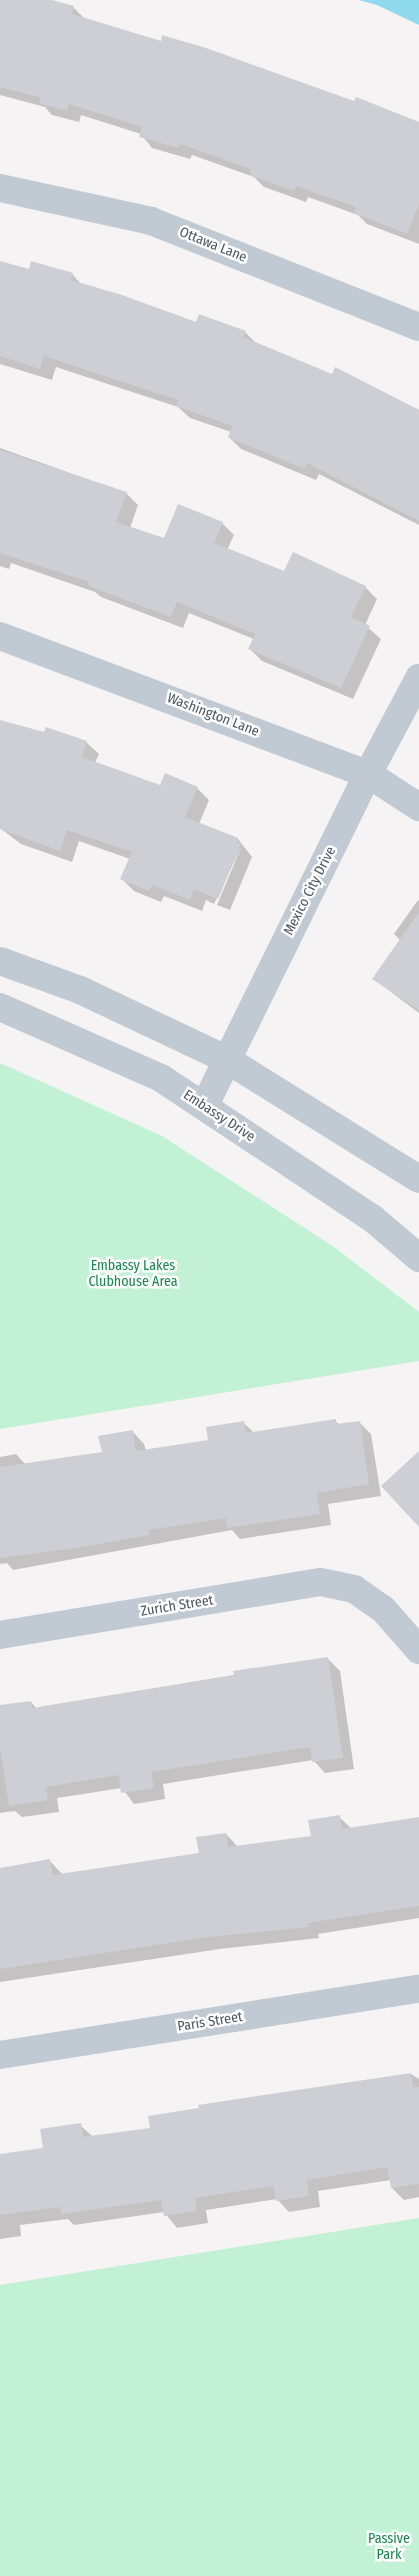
<!DOCTYPE html>
<style>
body{margin:0}
#map{position:relative;width:419px;height:2576px;overflow:hidden;background:#f5f3f3;font-family:"Fira Sans Condensed",sans-serif}
div>[style]{position:absolute}
[style*='--x']{left:calc(var(--x)*1px);top:calc(var(--y)*1px);width:calc(var(--w)*1px);rotate:calc(var(--a)*1deg)}
.green>*{inset:0;background:#c3f1d5}
.water>*{inset:0;background:#90daee}
.shadow>*{inset:0;background:#0003}
.building>*{inset:0;background:#cdcfd5}
.minor>*{height:28px;margin:-14px;padding:0 14px;transform-origin:14px;border-radius:14px;background:#c1cad2}
span{translate:-50% -50%;white-space:nowrap;text-align:center;line-height:1.15;-webkit-text-stroke:5px #fff;paint-order:stroke}
.street-label{font-size:14px;color:#4a5661}
.park-label{font-size:14px;color:#17864f}
</style>
<div id="map">
<div class="green">
<div style="clip-path:polygon(0 1063px,162px 1136px,334px 1247px,419px 1312px,419px 1361px,0 1429px)"></div>
<div style="clip-path:polygon(419px 2218px,419px 2576px,0 2576px,0 2285px)"></div>
</div>
<div class="water">
<div style="clip-path:polygon(359px 0,419px 0,419px 25px,377px 5px)"></div>
</div>
<div class="shadow">
<div style="clip-path:polygon(0 0,47px 0,73px 7px,85px 19px,419px 123px,419px 244px,367px 224px,358px 215px,308px 197px,306px 202px,264px 187px,254px 177px,192px 155px,190px 159px,152px 148px,141px 134px,81px 115px,79px 122px,52px 115px,45px 107px,0 95px)"></div>
<div style="clip-path:polygon(0 263px,30px 270px,72px 274px,82px 285px,197px 324px,245px 332px,257px 344px,333px 376px,336px 369px,419px 410px,419px 525px,319px 474px,316px 480px,241px 449px,229px 437px,231px 432px,190px 418px,178px 407px,56px 367px,52px 380px,0 364px)"></div>
<div style="clip-path:polygon(0 448px,126px 493px,138px 505px,130px 528px,165px 540px,222px 523px,234px 535px,227px 550px,285px 573px,365px 587px,377px 599px,365px 625px,381px 639px,353px 699px,262px 661px,250px 649px,254px 639px,189px 613px,183px 628px,101px 597px,95px 592px,11px 563px,9px 569px,0 566px)"></div>
<div style="clip-path:polygon(0 721px,44px 733px,46px 728px,87px 743px,99px 754px,95px 763px,161px 786px,197px 788px,209px 800px,199px 824px,238px 839px,252px 857px,230px 910px,217px 905px,242px 845px,214px 904px,206px 900px,202px 911px,164px 896px,161px 902px,134px 891px,122px 879px,130px 859px,79px 841px,72px 862px,21px 844px,0 828px)"></div>
<div style="clip-path:polygon(418px 900px,419px 901px,419px 1013px,374px 979px,401px 941px,394px 934px)"></div>
<div style="clip-path:polygon(335px 1421px,340px 1425px,359px 1422px,371px 1434px,381px 1496px,328px 1504px,331px 1525px,240px 1539px,232px 1530px,13px 1570px,7px 1563px,0 1564px,0 1457px,16px 1454px,26px 1465px,103px 1453px,133px 1432px,144px 1444px,146px 1451px,209px 1441px,244px 1423px,254px 1433px)"></div>
<div style="clip-path:polygon(328px 1659px,340px 1671px,354px 1769px,325px 1773px,313px 1760px,163px 1784px,165px 1799px,134px 1804px,122px 1788px,57px 1798px,59px 1812px,22px 1817px,15px 1811px,0 1813px,0 1707px,31px 1702px,37px 1709px)"></div>
<div style="clip-path:polygon(339px 1817px,352px 1829px,419px 1819px,419px 1918px,318px 1934px,319px 1938px,220px 1949px,0 1982px,0 1869px,50px 1861px,62px 1874px,200px 1854px,226px 1834px,237px 1846px,312px 1837px)"></div>
<div style="clip-path:polygon(411px 2074px,419px 2079px,419px 2197px,404px 2200px,392px 2188px,391px 2180px,318px 2191px,320px 2207px,289px 2212px,277px 2199px,206px 2210px,208px 2223px,177px 2228px,164px 2212px,74px 2225px,68px 2219px,20px 2225px,21px 2236px,0 2239px,0 2155px,44px 2149px,80px 2125px,92px 2136px,152px 2129px)"></div>
</div>
<div class="building">
<div style="clip-path:polygon(0 0,52px 0,74px 6px,72px 14px,161px 41px,162px 35px,206px 48px,354px 101px,356px 97px,419px 122px,419px 204px,407px 234px,354px 213px,356px 207px,296px 186px,294px 191px,251px 176px,251px 169px,180px 144px,179px 148px,139px 137px,142px 127px,69px 104px,67px 111px,39px 103px,41px 98px,0 87px)"></div>
<div style="clip-path:polygon(0 261px,29px 269px,31px 261px,73px 273px,71px 280px,122px 295px,196px 322px,199px 314px,246px 331px,243px 337px,332px 374px,335px 367px,419px 410px,419px 521px,307px 463px,304px 469px,228px 437px,232px 426px,176px 406px,178px 400px,44px 356px,40px 369px,0 356px)"></div>
<div style="clip-path:polygon(0 450px,127px 492px,116px 522px,164px 538px,178px 504px,223px 522px,214px 543px,284px 571px,293px 552px,366px 586px,351px 617px,370px 626px,341px 688px,248px 649px,255px 634px,177px 602px,171px 617px,88px 586px,89px 582px,0 553px)"></div>
<div style="clip-path:polygon(0 720px,44px 732px,46px 727px,87px 741px,82px 757px,160px 785px,165px 773px,198px 787px,185px 817px,238px 838px,237px 842px,241px 844px,218px 899px,194px 889px,190px 900px,152px 885px,149px 891px,120px 879px,132px 852px,67px 830px,60px 851px,0 829px)"></div>
<div style="clip-path:polygon(419px 912px,419px 1010px,372px 979px)"></div>
<div style="clip-path:polygon(336px 1419px,336px 1424px,360px 1421px,369px 1484px,317px 1493px,320px 1514px,227px 1528px,226px 1518px,149px 1530px,149px 1535px,82px 1547px,0 1558px,0 1467px,102px 1452px,98px 1436px,133px 1430px,136px 1451px,208px 1440px,206px 1427px,244px 1421px,246px 1433px)"></div>
<div style="clip-path:polygon(419px 1451px,419px 1527px,381px 1486px)"></div>
<div style="clip-path:polygon(328px 1657px,343px 1758px,312px 1762px,310px 1747px,151px 1772px,154px 1788px,121px 1793px,119px 1775px,46px 1787px,48px 1800px,9px 1806px,0 1749px,0 1705px,31px 1701px,32px 1708px,234px 1675px,233px 1671px)"></div>
<div style="clip-path:polygon(340px 1815px,342px 1829px,419px 1817px,419px 1906px,307px 1923px,308px 1927px,208px 1937px,0 1969px,0 1868px,50px 1859px,53px 1875px,199px 1853px,196px 1837px,226px 1833px,228px 1847px,311px 1836px,308px 1820px)"></div>
<div style="clip-path:polygon(411px 2073px,413px 2087px,419px 2087px,419px 2184px,391px 2188px,387px 2167px,307px 2180px,309px 2196px,276px 2201px,273px 2186px,195px 2198px,197px 2211px,164px 2216px,161px 2200px,61px 2214px,60px 2207px,0 2215px,0 2154px,43px 2148px,40px 2129px,81px 2123px,83px 2137px,150px 2128px,148px 2116px,199px 2108px,198px 2105px)"></div>
</div>
<div class="minor">
<div style="--x:0;--y:188;--w:155;--a:12.3"></div>
<div style="--x:151;--y:221;--w:288;--a:21.6"></div>
<div style="--x:0;--y:636;--w:393;--a:20.6"></div>
<div style="--x:368;--y:774;--w:61;--a:32.9"></div>
<div style="--x:0;--y:961;--w:85;--a:19.9"></div>
<div style="--x:80;--y:990;--w:161;--a:25.3"></div>
<div style="--x:226;--y:1059;--w:227;--a:31.9"></div>
<div style="--x:0;--y:1007;--w:176;--a:23.8"></div>
<div style="--x:161;--y:1078;--w:253;--a:33.6"></div>
<div style="--x:372;--y:1218;--w:62;--a:40.4"></div>
<div style="--x:205;--y:1105;--w:369;--a:-63.8"></div>
<div style="--x:368;--y:774;--w:109;--a:-62"></div>
<div style="--x:0;--y:1635;--w:325;--a:-9.4"></div>
<div style="--x:321;--y:1582;--w:34;--a:12"></div>
<div style="--x:354;--y:1589;--w:35;--a:35"></div>
<div style="--x:383;--y:1609;--w:55;--a:48.7"></div>
<div style="--x:0;--y:2055;--w:424;--a:-9"></div>
</div>
<div class="street-label">
<span style="left:213px;top:245px;rotate:22deg">Ottawa Lane</span>
<span style="left:213px;top:715px;rotate:21deg">Washington Lane</span>
<span style="left:310px;top:891px;rotate:-63deg">Mexico City Drive</span>
<span style="left:219px;top:1116px;rotate:33deg">Embassy Drive</span>
<span style="left:177px;top:1606px;rotate:-9deg">Zurich Street</span>
<span style="left:210px;top:2022px;rotate:-9deg">Paris Street</span>
</div>
<div class="park-label">
<span style="left:133px;top:1274px">Embassy Lakes<br>Clubhouse Area</span>
<span style="left:389px;top:2547px">Passive<br>Park</span>
</div>
</div>
